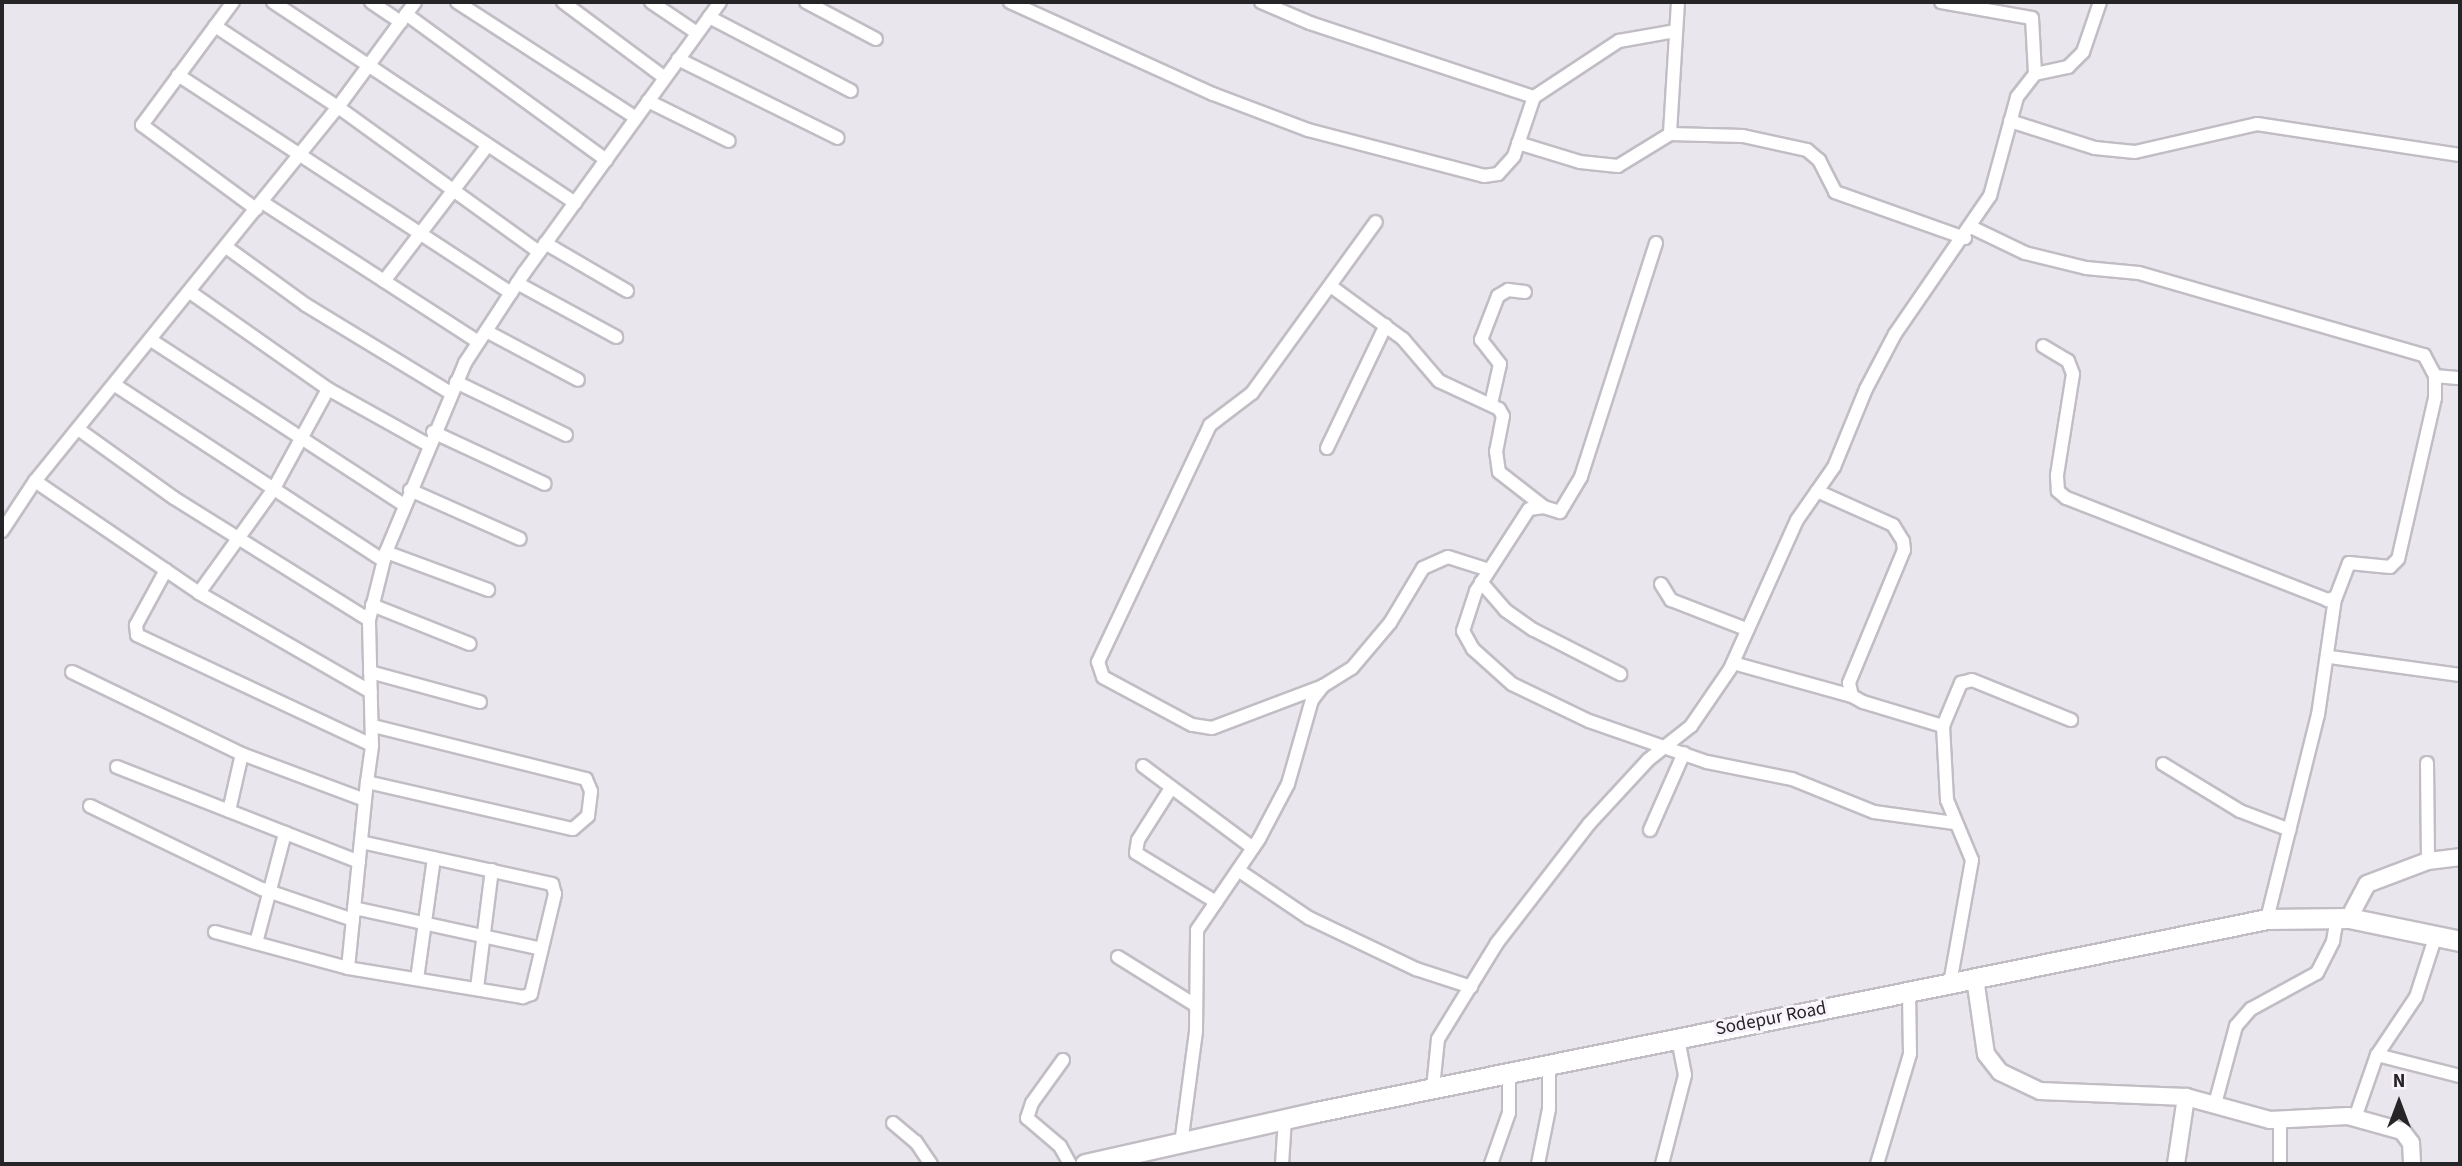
<!DOCTYPE html>
<style>
body{margin:0}
#map{position:relative;width:2462px;height:1166px;overflow:hidden;background:#eae6ee;font-family:"Source Sans 3",sans-serif}
div>[style]{position:absolute}
[style*='--x']{left:calc(var(--x)*1px);top:calc(var(--y)*1px);width:calc(var(--w)*1px);rotate:calc(var(--a)*1deg)}
.roads{filter:drop-shadow(2px 0 #c2bdc5) drop-shadow(-2px 0 #c2bdc5) drop-shadow(0 2px #c2bdc5) drop-shadow(0 -2px #c2bdc5)}
.minor>*{height:12px;margin:-6px;padding:0 6px;transform-origin:6px;border-radius:6px;background:#fff}
.tertiary>*{height:16px;margin:-8px;padding:0 8px;transform-origin:8px;border-radius:8px;background:#fff}
.primary>*{height:19px;margin:-9.5px;padding:0 9.5px;transform-origin:9.5px;border-radius:9.5px;background:#fff}
span{translate:-50% -50%;white-space:nowrap;text-align:center;line-height:1.15;-webkit-text-stroke:6px #f8f3fb;paint-order:stroke}
.street-label{font-size:19px;color:#252427}
.frame{position:absolute;inset:0;border:4px solid #252427;pointer-events:none}
.north{position:absolute;left:2364px;top:1068px;width:70px;height:70px;-webkit-text-stroke:5px #f8f3fb;paint-order:stroke;rotate:0deg;font-size:19px;font-weight:700;line-height:28px;text-align:center;color:#252427}
.north::after{content:'';display:block;margin:auto;width:24px;height:32px;background:#252427;clip-path:polygon(50% 0,100% 100%,50% 72%,0 100%)}
</style>
<div id="map">
<div class="roads">
<div class="minor">
<div style="--x:233;--y:2;--w:153;--a:126.5"></div>
<div style="--x:142;--y:125;--w:142;--a:36.4"></div>
<div style="--x:273;--y:2;--w:363;--a:33.6"></div>
<div style="--x:371;--y:2;--w:36;--a:34"></div>
<div style="--x:457;--y:2;--w:213;--a:32.9"></div>
<div style="--x:563;--y:2;--w:127;--a:36.7"></div>
<div style="--x:651;--y:2;--w:55;--a:34"></div>
<div style="--x:806;--y:2;--w:79;--a:27.9"></div>
<div style="--x:1010;--y:2;--w:223;--a:24.4"></div>
<div style="--x:1213;--y:94;--w:102;--a:20.8"></div>
<div style="--x:1308;--y:130;--w:182;--a:14.6"></div>
<div style="--x:1484;--y:176;--w:14;--a:-8"></div>
<div style="--x:1498;--y:174;--w:24;--a:-48"></div>
<div style="--x:1514;--y:156;--w:62;--a:-71.3"></div>
<div style="--x:1534;--y:97;--w:102;--a:-33.4"></div>
<div style="--x:1619;--y:41;--w:58;--a:-10"></div>
<div style="--x:1261;--y:2;--w:53;--a:23.2"></div>
<div style="--x:1310;--y:23;--w:236;--a:18.3"></div>
<div style="--x:1678;--y:2;--w:132;--a:93.5"></div>
<div style="--x:1670;--y:134;--w:73;--a:1.6"></div>
<div style="--x:1743;--y:136;--w:66;--a:12.3"></div>
<div style="--x:1807;--y:150;--w:16;--a:40"></div>
<div style="--x:1819;--y:160;--w:36;--a:63"></div>
<div style="--x:1835;--y:192;--w:138;--a:19.5"></div>
<div style="--x:1941;--y:2;--w:92;--a:10"></div>
<div style="--x:2032;--y:18;--w:56;--a:86.9"></div>
<div style="--x:406;--y:14;--w:248;--a:36.1"></div>
<div style="--x:709;--y:17;--w:160;--a:27.5"></div>
<div style="--x:215;--y:26;--w:147;--a:33.4"></div>
<div style="--x:338;--y:107;--w:248;--a:35.8"></div>
<div style="--x:678;--y:59;--w:178;--a:26.3"></div>
<div style="--x:178;--y:75;--w:398;--a:33.2"></div>
<div style="--x:648;--y:101;--w:90;--a:26.3"></div>
<div style="--x:2010;--y:121;--w:89;--a:17.6"></div>
<div style="--x:2095;--y:148;--w:40;--a:5.7"></div>
<div style="--x:2135;--y:152;--w:125;--a:-12.9"></div>
<div style="--x:2257;--y:124;--w:205;--a:8.7"></div>
<div style="--x:1518;--y:143;--w:65;--a:17"></div>
<div style="--x:1580;--y:162;--w:38;--a:6"></div>
<div style="--x:1618;--y:166;--w:61;--a:-31.6"></div>
<div style="--x:262;--y:202;--w:257;--a:32.9"></div>
<div style="--x:1971;--y:227;--w:60;--a:25.7"></div>
<div style="--x:2025;--y:253;--w:63;--a:13.8"></div>
<div style="--x:2086;--y:268;--w:53;--a:5.4"></div>
<div style="--x:2139;--y:273;--w:297;--a:16.1"></div>
<div style="--x:2424;--y:355;--w:24;--a:62"></div>
<div style="--x:2435;--y:376;--w:22;--a:90"></div>
<div style="--x:2435;--y:398;--w:165;--a:102.9"></div>
<div style="--x:2398;--y:559;--w:11;--a:135"></div>
<div style="--x:2390;--y:567;--w:41;--a:-174.4"></div>
<div style="--x:2349;--y:563;--w:36;--a:111"></div>
<div style="--x:2336;--y:597;--w:9;--a:159"></div>
<div style="--x:2328;--y:600;--w:281;--a:-158.7"></div>
<div style="--x:2066;--y:498;--w:11;--a:-139"></div>
<div style="--x:2058;--y:491;--w:16;--a:-94"></div>
<div style="--x:2057;--y:475;--w:102;--a:-81"></div>
<div style="--x:2073;--y:374;--w:14;--a:-111"></div>
<div style="--x:2068;--y:361;--w:29;--a:-149"></div>
<div style="--x:545;--y:243;--w:95;--a:30.3"></div>
<div style="--x:1656;--y:243;--w:246;--a:107.8"></div>
<div style="--x:1581;--y:477;--w:41;--a:121"></div>
<div style="--x:1560;--y:512;--w:17;--a:-163"></div>
<div style="--x:1544;--y:507;--w:15;--a:172"></div>
<div style="--x:1529;--y:509;--w:98;--a:122.9"></div>
<div style="--x:1476;--y:591;--w:42;--a:108"></div>
<div style="--x:1463;--y:631;--w:21;--a:61"></div>
<div style="--x:1473;--y:649;--w:52;--a:41.9"></div>
<div style="--x:1512;--y:684;--w:85;--a:25.7"></div>
<div style="--x:1589;--y:721;--w:125;--a:19.2"></div>
<div style="--x:1707;--y:762;--w:87;--a:11.3"></div>
<div style="--x:1792;--y:779;--w:88;--a:21.9"></div>
<div style="--x:1874;--y:812;--w:81;--a:7.8"></div>
<div style="--x:226;--y:247;--w:99;--a:35.9"></div>
<div style="--x:306;--y:305;--w:170;--a:31.3"></div>
<div style="--x:384;--y:281;--w:171;--a:-52.6"></div>
<div style="--x:517;--y:283;--w:113;--a:28.6"></div>
<div style="--x:1332;--y:287;--w:88;--a:36.2"></div>
<div style="--x:1403;--y:339;--w:55;--a:49.4"></div>
<div style="--x:1439;--y:381;--w:66;--a:25"></div>
<div style="--x:1499;--y:409;--w:8;--a:60"></div>
<div style="--x:1503;--y:416;--w:36;--a:101"></div>
<div style="--x:1496;--y:451;--w:21;--a:82"></div>
<div style="--x:1499;--y:472;--w:57;--a:37.9"></div>
<div style="--x:190;--y:292;--w:169;--a:35.1"></div>
<div style="--x:328;--y:389;--w:113;--a:29.1"></div>
<div style="--x:486;--y:331;--w:104;--a:28"></div>
<div style="--x:151;--y:340;--w:302;--a:33.1"></div>
<div style="--x:2435;--y:376;--w:25;--a:5"></div>
<div style="--x:456;--y:382;--w:122;--a:25.7"></div>
<div style="--x:115;--y:385;--w:321;--a:33.2"></div>
<div style="--x:1491;--y:404;--w:41;--a:-77.3"></div>
<div style="--x:1500;--y:364;--w:31;--a:-128"></div>
<div style="--x:1481;--y:340;--w:47;--a:-68.9"></div>
<div style="--x:1498;--y:296;--w:12;--a:-31"></div>
<div style="--x:1508;--y:290;--w:17;--a:7"></div>
<div style="--x:78;--y:429;--w:118;--a:35.7"></div>
<div style="--x:174;--y:498;--w:230;--a:32"></div>
<div style="--x:433;--y:432;--w:123;--a:24.9"></div>
<div style="--x:1327;--y:448;--w:136;--a:-64.4"></div>
<div style="--x:35;--y:481;--w:199;--a:34.3"></div>
<div style="--x:199;--y:593;--w:198;--a:29.9"></div>
<div style="--x:410;--y:490;--w:120;--a:24"></div>
<div style="--x:1817;--y:491;--w:83;--a:24.1"></div>
<div style="--x:1893;--y:525;--w:19;--a:58"></div>
<div style="--x:1903;--y:541;--w:9;--a:84"></div>
<div style="--x:1904;--y:550;--w:144;--a:112.5"></div>
<div style="--x:1849;--y:683;--w:13;--a:77"></div>
<div style="--x:1852;--y:696;--w:13;--a:29"></div>
<div style="--x:1863;--y:702;--w:84;--a:16.7"></div>
<div style="--x:1943;--y:726;--w:74;--a:86.9"></div>
<div style="--x:1947;--y:800;--w:65;--a:67.4"></div>
<div style="--x:1972;--y:860;--w:125;--a:100.1"></div>
<div style="--x:2;--y:531;--w:60;--a:-56.6"></div>
<div style="--x:35;--y:481;--w:481;--a:-51"></div>
<div style="--x:338;--y:107;--w:130;--a:-53.7"></div>
<div style="--x:386;--y:552;--w:109;--a:20.4"></div>
<div style="--x:166;--y:570;--w:63;--a:118.6"></div>
<div style="--x:136;--y:625;--w:10;--a:84"></div>
<div style="--x:137;--y:635;--w:259;--a:25.1"></div>
<div style="--x:1481;--y:582;--w:37;--a:49"></div>
<div style="--x:1505;--y:610;--w:35;--a:35"></div>
<div style="--x:1534;--y:630;--w:97;--a:27.1"></div>
<div style="--x:1661;--y:584;--w:19;--a:58"></div>
<div style="--x:1671;--y:600;--w:80;--a:21.1"></div>
<div style="--x:199;--y:593;--w:127;--a:-54.3"></div>
<div style="--x:273;--y:490;--w:115;--a:-61.4"></div>
<div style="--x:372;--y:605;--w:105;--a:21.7"></div>
<div style="--x:2330;--y:657;--w:131;--a:7.9"></div>
<div style="--x:1733;--y:663;--w:123;--a:15.5"></div>
<div style="--x:72;--y:672;--w:189;--a:25.8"></div>
<div style="--x:242;--y:754;--w:131;--a:20.5"></div>
<div style="--x:370;--y:672;--w:114;--a:15.3"></div>
<div style="--x:1323;--y:686;--w:119;--a:159.3"></div>
<div style="--x:1212;--y:728;--w:20;--a:-171"></div>
<div style="--x:1192;--y:725;--w:101;--a:-151.7"></div>
<div style="--x:1103;--y:677;--w:16;--a:-108"></div>
<div style="--x:1098;--y:662;--w:262;--a:-64.7"></div>
<div style="--x:1210;--y:425;--w:53;--a:-37.3"></div>
<div style="--x:1252;--y:393;--w:211;--a:-54.1"></div>
<div style="--x:1943;--y:726;--w:47;--a:-67.3"></div>
<div style="--x:1961;--y:683;--w:11;--a:-15"></div>
<div style="--x:1972;--y:680;--w:107;--a:22"></div>
<div style="--x:2427;--y:763;--w:98;--a:89.4"></div>
<div style="--x:2163;--y:764;--w:90;--a:31.4"></div>
<div style="--x:2240;--y:811;--w:53;--a:20.8"></div>
<div style="--x:1143;--y:766;--w:137;--a:36.7"></div>
<div style="--x:117;--y:767;--w:260;--a:21.4"></div>
<div style="--x:367;--y:782;--w:211;--a:12.9"></div>
<div style="--x:573;--y:829;--w:20;--a:-41"></div>
<div style="--x:588;--y:816;--w:25;--a:-83"></div>
<div style="--x:591;--y:791;--w:13;--a:-113"></div>
<div style="--x:586;--y:779;--w:219;--a:-166"></div>
<div style="--x:1171;--y:788;--w:62;--a:122.4"></div>
<div style="--x:1138;--y:840;--w:13;--a:99"></div>
<div style="--x:1136;--y:853;--w:94;--a:31.5"></div>
<div style="--x:90;--y:806;--w:191;--a:25.8"></div>
<div style="--x:262;--y:889;--w:96;--a:18.8"></div>
<div style="--x:229;--y:811;--w:58;--a:-77.2"></div>
<div style="--x:1650;--y:830;--w:84;--a:-66.2"></div>
<div style="--x:361;--y:842;--w:196;--a:12.4"></div>
<div style="--x:552;--y:884;--w:10;--a:73"></div>
<div style="--x:555;--y:894;--w:103;--a:103.5"></div>
<div style="--x:531;--y:994;--w:9;--a:159"></div>
<div style="--x:523;--y:997;--w:177;--a:-170.6"></div>
<div style="--x:348;--y:968;--w:187;--a:-84.2"></div>
<div style="--x:367;--y:782;--w:37;--a:-82"></div>
<div style="--x:372;--y:745;--w:125;--a:-91.4"></div>
<div style="--x:369;--y:620;--w:70;--a:-76"></div>
<div style="--x:386;--y:552;--w:205;--a:-67.3"></div>
<div style="--x:465;--y:363;--w:108;--a:-56.8"></div>
<div style="--x:524;--y:273;--w:334;--a:-54.1"></div>
<div style="--x:1238;--y:870;--w:86;--a:34.1"></div>
<div style="--x:1309;--y:918;--w:119;--a:25.5"></div>
<div style="--x:1416;--y:969;--w:58;--a:18.1"></div>
<div style="--x:354;--y:908;--w:192;--a:12.3"></div>
<div style="--x:2267;--y:919;--w:210;--a:-76"></div>
<div style="--x:2318;--y:715;--w:117;--a:-81.7"></div>
<div style="--x:215;--y:932;--w:138;--a:15.1"></div>
<div style="--x:256;--y:943;--w:114;--a:-75.2"></div>
<div style="--x:1118;--y:957;--w:91;--a:31.9"></div>
<div style="--x:417;--y:979;--w:122;--a:-82"></div>
<div style="--x:477;--y:988;--w:119;--a:-82.8"></div>
<div style="--x:2377;--y:1055;--w:70;--a:-56.1"></div>
<div style="--x:2416;--y:997;--w:65;--a:-72.1"></div>
<div style="--x:1063;--y:1060;--w:53;--a:125.8"></div>
<div style="--x:1032;--y:1103;--w:16;--a:108"></div>
<div style="--x:1027;--y:1118;--w:43;--a:40.3"></div>
<div style="--x:1060;--y:1146;--w:21;--a:61"></div>
<div style="--x:1433;--y:1088;--w:49;--a:-84.2"></div>
<div style="--x:1438;--y:1039;--w:113;--a:-58.4"></div>
<div style="--x:1497;--y:943;--w:150;--a:-52.3"></div>
<div style="--x:1589;--y:824;--w:87;--a:-47.3"></div>
<div style="--x:1648;--y:760;--w:55;--a:-38.3"></div>
<div style="--x:1691;--y:726;--w:69;--a:-55.6"></div>
<div style="--x:1730;--y:669;--w:163;--a:-65.8"></div>
<div style="--x:1797;--y:520;--w:65;--a:-55.1"></div>
<div style="--x:1834;--y:467;--w:84;--a:-67.7"></div>
<div style="--x:1866;--y:389;--w:62;--a:-62.2"></div>
<div style="--x:1895;--y:334;--w:168;--a:-55.5"></div>
<div style="--x:1990;--y:196;--w:103;--a:-74.7"></div>
<div style="--x:2017;--y:97;--w:29;--a:-52"></div>
<div style="--x:2035;--y:74;--w:34;--a:-12"></div>
<div style="--x:2068;--y:67;--w:21;--a:-45"></div>
<div style="--x:2083;--y:52;--w:53;--a:-71.2"></div>
<div style="--x:2215;--y:1104;--w:81;--a:-74.9"></div>
<div style="--x:2236;--y:1026;--w:23;--a:-49"></div>
<div style="--x:2251;--y:1009;--w:75;--a:-28.6"></div>
<div style="--x:2317;--y:973;--w:36;--a:-63"></div>
<div style="--x:2333;--y:941;--w:22;--a:-80"></div>
<div style="--x:2355;--y:1118;--w:67;--a:-70.8"></div>
<div style="--x:2377;--y:1055;--w:86;--a:14.2"></div>
<div style="--x:893;--y:1123;--w:30;--a:40"></div>
<div style="--x:916;--y:1142;--w:27;--a:56"></div>
<div style="--x:1181;--y:1144;--w:114;--a:-82.4"></div>
<div style="--x:1196;--y:1031;--w:101;--a:-89.4"></div>
<div style="--x:1197;--y:930;--w:110;--a:-55.7"></div>
<div style="--x:1259;--y:839;--w:62;--a:-62.2"></div>
<div style="--x:1288;--y:784;--w:87;--a:-74.1"></div>
<div style="--x:1312;--y:700;--w:18;--a:-52"></div>
<div style="--x:1323;--y:686;--w:34;--a:-32"></div>
<div style="--x:1352;--y:668;--w:59;--a:-49.8"></div>
<div style="--x:1390;--y:623;--w:64;--a:-59"></div>
<div style="--x:1423;--y:568;--w:27;--a:-24"></div>
<div style="--x:1448;--y:557;--w:43;--a:17.6"></div>
<div style="--x:1282;--y:1164;--w:45;--a:-86.2"></div>
<div style="--x:1491;--y:1164;--w:54;--a:-70.6"></div>
<div style="--x:1509;--y:1113;--w:40;--a:-90"></div>
<div style="--x:1538;--y:1164;--w:56;--a:-78.7"></div>
<div style="--x:1549;--y:1109;--w:44;--a:-90"></div>
<div style="--x:1662;--y:1164;--w:92;--a:-75.5"></div>
<div style="--x:1685;--y:1075;--w:38;--a:-101"></div>
<div style="--x:1877;--y:1164;--w:115;--a:-73.3"></div>
<div style="--x:1910;--y:1054;--w:62;--a:-90.9"></div>
<div style="--x:2280;--y:1164;--w:44;--a:-90"></div>
</div>
<div class="tertiary">
<div style="--x:2349;--y:918;--w:38;--a:-62"></div>
<div style="--x:2367;--y:884;--w:65;--a:-20.7"></div>
<div style="--x:2428;--y:861;--w:32;--a:-7"></div>
<div style="--x:1975;--y:978;--w:77;--a:81.8"></div>
<div style="--x:1986;--y:1054;--w:23;--a:52"></div>
<div style="--x:2000;--y:1072;--w:44;--a:25.4"></div>
<div style="--x:2040;--y:1091;--w:146;--a:2.4"></div>
<div style="--x:2186;--y:1097;--w:87;--a:15.3"></div>
<div style="--x:2270;--y:1120;--w:78;--a:-2.9"></div>
<div style="--x:2348;--y:1116;--w:56;--a:15.5"></div>
<div style="--x:2402;--y:1131;--w:15;--a:53"></div>
<div style="--x:2411;--y:1143;--w:21;--a:87"></div>
<div style="--x:2176;--y:1164;--w:68;--a:-81.5"></div>
</div>
<div class="primary">
<div style="--x:1085;--y:1164;--w:237;--a:-12.7"></div>
<div style="--x:1316;--y:1112;--w:970;--a:-11.47"></div>
<div style="--x:2267;--y:919;--w:82;--a:-0.7"></div>
<div style="--x:2349;--y:918;--w:113;--a:11.7"></div>
</div>
</div>
<div class="street-label">
<span style="left:1771px;top:1019px;rotate:-11deg">Sodepur Road</span>
</div>
<div class="frame"></div>
<div class="north">N</div>
</div>
